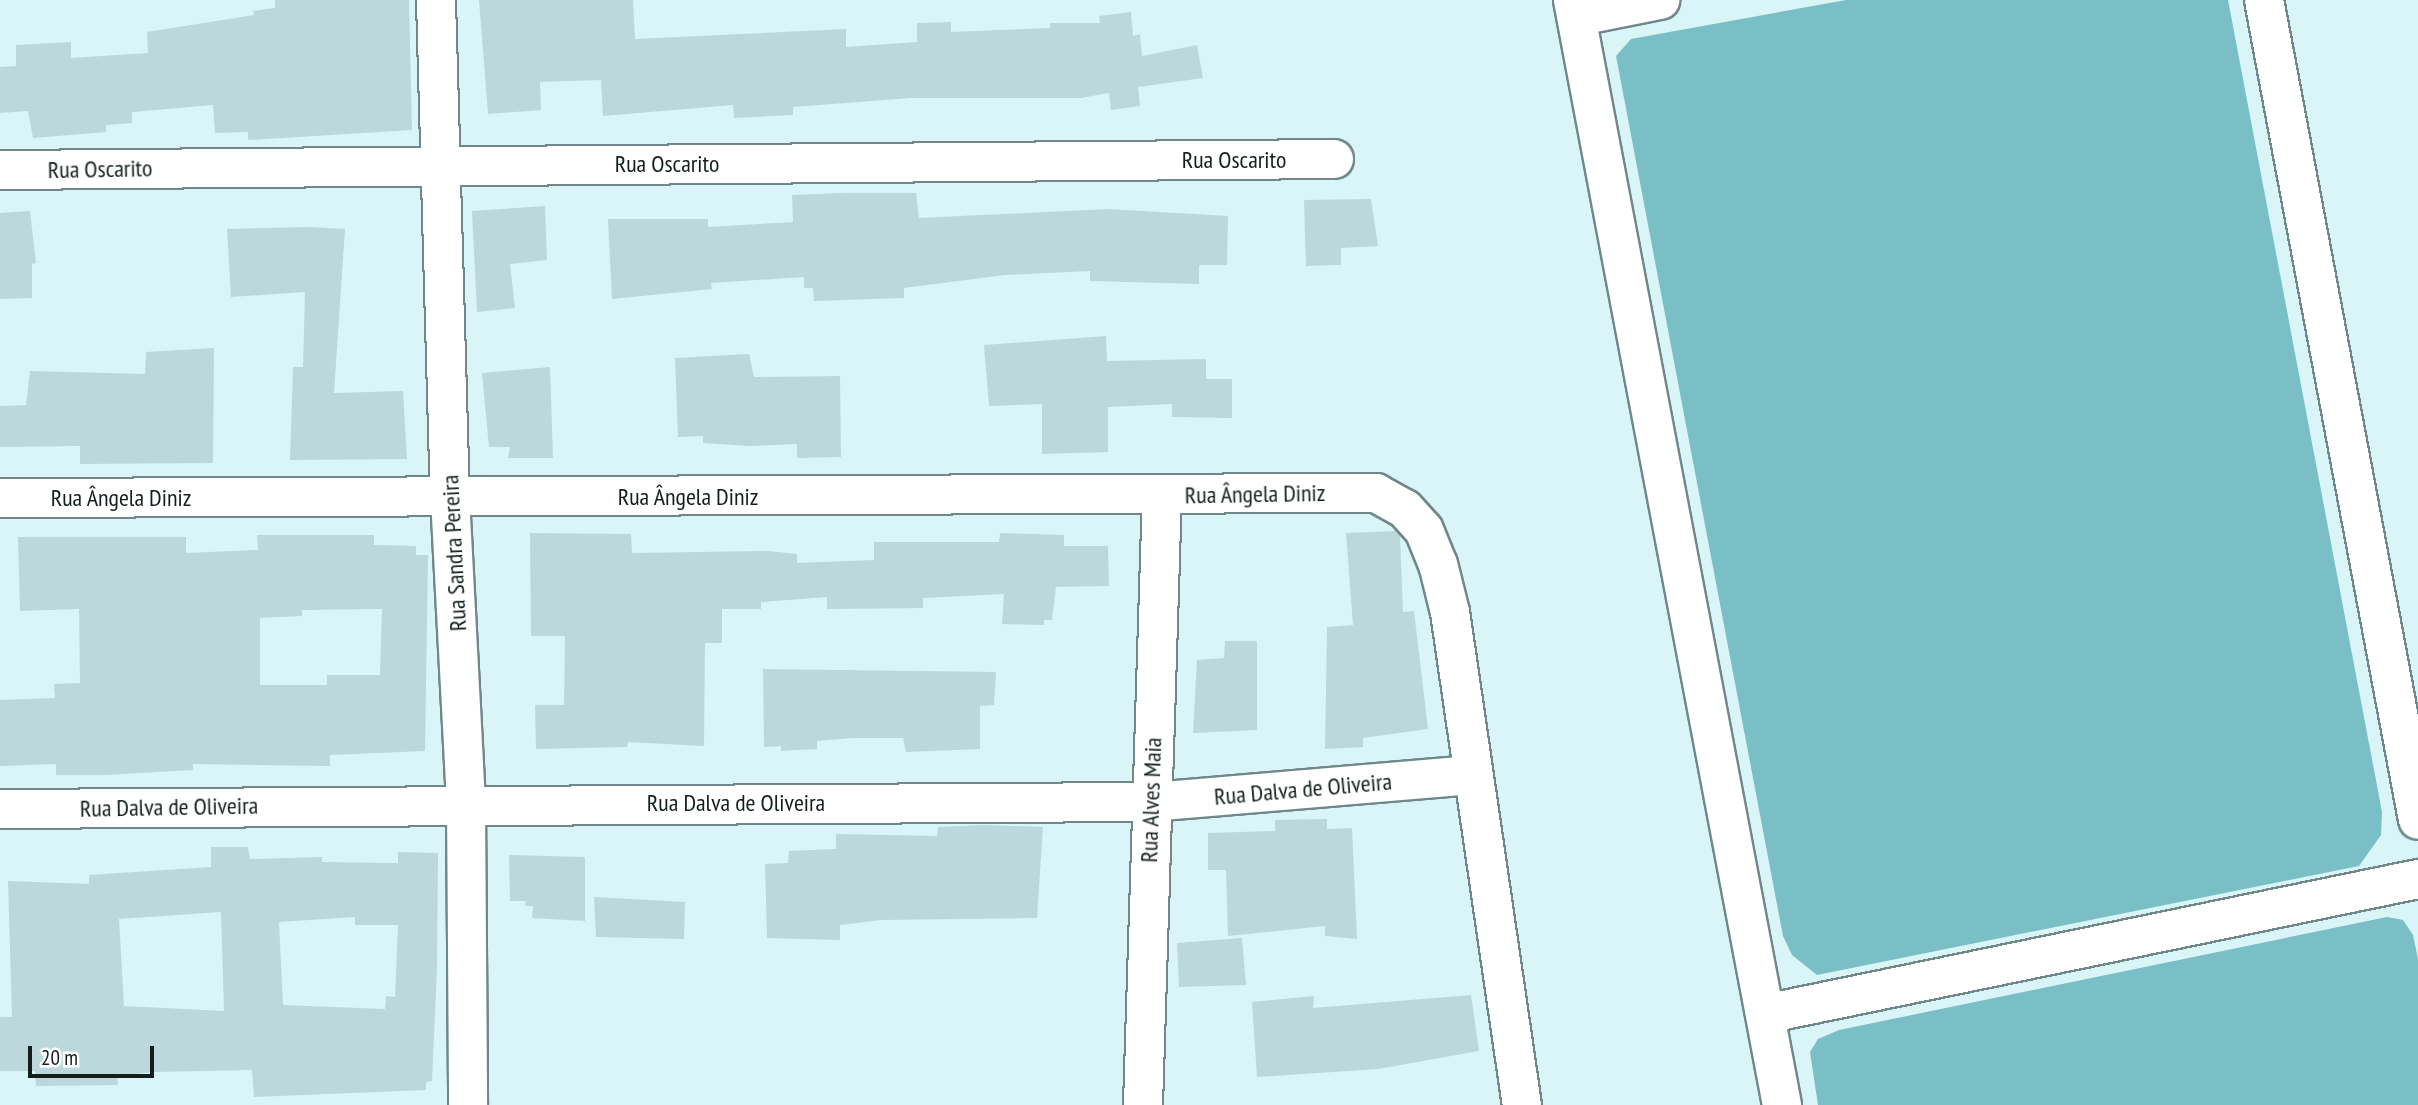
<!DOCTYPE html>
<meta charset="utf-8">
<style>
body{margin:0}
#map{position:relative;width:2418px;height:1105px;overflow:hidden;background:#daf5f7;font-family:"PT Sans Narrow",sans-serif}
div>[style]{position:absolute}
[style*='--x']{left:calc(var(--x)*1px);top:calc(var(--y)*1px);width:calc(var(--w)*1px);rotate:calc(var(--a)*1deg)}
.water>*{inset:0;background:#7abfc5}
.building>*{inset:0;background:#bdd8da}
.roads{filter:drop-shadow(2px 0 #70888a) drop-shadow(-2px 0 #70888a) drop-shadow(0 2px #70888a) drop-shadow(0 -2px #70888a)}
.minor>*{height:38px;margin:-19px;padding:0 19px;transform-origin:19px;border-radius:19px;background:#fff}
span{translate:-50% -50%;white-space:nowrap;text-align:center;line-height:1.15;-webkit-text-stroke:5px #fff;paint-order:stroke}
.street-label{font-size:24px;color:#141e1e}
.scale{position:absolute;left:28px;top:1046px;width:126px;height:32px;box-sizing:border-box;border:4px solid #141e1e;border-top:0;padding-left:9px;font-size:21px;line-height:24px;white-space:nowrap;color:#141e1e;-webkit-text-stroke:5px #fff;paint-order:stroke}
</style>
<div id="map">
<div class="water">
<div style="clip-path:polygon(1846px 0,2228px 0,2382px 812px,2381px 835px,2359px 866px,1817px 975px,1792px 955px,1783px 936px,1616px 56px,1631px 39px)"></div>
<div style="clip-path:polygon(2387px 917px,2403px 920px,2413px 935px,2418px 959px,2418px 1105px,1818px 1105px,1810px 1052px,1818px 1039px,1839px 1030px)"></div>
</div>
<div class="building">
<div style="clip-path:polygon(275px 0,409px 0,412px 130px,248px 140px,248px 132px,215px 133px,213px 105px,132px 112px,132px 123px,106px 125px,106px 132px,33px 138px,28px 111px,0 113px,0 67px,16px 66px,16px 45px,71px 42px,71px 58px,148px 53px,147px 32px,254px 15px,253px 11px,275px 8px)"></div>
<div style="clip-path:polygon(479px 0,633px 0,635px 39px,846px 29px,846px 47px,917px 42px,917px 23px,951px 22px,951px 32px,1050px 28px,1050px 23px,1100px 23px,1099px 16px,1131px 12px,1133px 36px,1140px 34px,1142px 56px,1197px 45px,1203px 78px,1138px 87px,1140px 106px,1111px 110px,1109px 93px,1081px 98px,911px 98px,793px 107px,793px 115px,734px 118px,733px 105px,603px 116px,601px 80px,540px 82px,541px 110px,488px 114px)"></div>
<div style="clip-path:polygon(842px 193px,916px 193px,919px 218px,1108px 209px,1228px 216px,1227px 265px,1199px 265px,1199px 284px,1090px 281px,1090px 271px,1005px 275px,904px 288px,904px 298px,814px 301px,813px 288px,804px 288px,804px 277px,711px 283px,712px 289px,612px 299px,608px 219px,708px 219px,708px 227px,793px 222px,792px 195px)"></div>
<div style="clip-path:polygon(1371px 199px,1378px 246px,1341px 248px,1341px 265px,1306px 266px,1304px 200px)"></div>
<div style="clip-path:polygon(545px 206px,547px 260px,510px 264px,515px 308px,477px 312px,472px 211px)"></div>
<div style="clip-path:polygon(30px 211px,36px 263px,32px 264px,32px 298px,0 299px,0 213px)"></div>
<div style="clip-path:polygon(310px 227px,345px 229px,334px 393px,403px 391px,407px 459px,290px 460px,293px 367px,303px 367px,305px 292px,231px 297px,227px 229px)"></div>
<div style="clip-path:polygon(1106px 336px,1107px 361px,1206px 359px,1206px 379px,1232px 379px,1232px 418px,1172px 417px,1172px 404px,1108px 407px,1108px 452px,1042px 454px,1042px 404px,989px 406px,984px 345px)"></div>
<div style="clip-path:polygon(214px 348px,213px 463px,80px 464px,80px 446px,0 447px,0 406px,26px 405px,30px 371px,145px 374px,146px 352px)"></div>
<div style="clip-path:polygon(749px 354px,754px 377px,840px 376px,841px 457px,797px 458px,797px 444px,749px 446px,703px 443px,703px 436px,678px 437px,675px 358px)"></div>
<div style="clip-path:polygon(550px 367px,553px 458px,508px 458px,510px 447px,489px 447px,482px 373px)"></div>
<div style="clip-path:polygon(1395px 531px,1400px 536px,1403px 612px,1414px 611px,1428px 729px,1363px 738px,1363px 747px,1325px 749px,1327px 627px,1353px 625px,1346px 533px)"></div>
<div style="clip-path:polygon(530px 533px,631px 534px,632px 553px,769px 551px,797px 554px,797px 563px,874px 560px,874px 542px,999px 542px,1000px 533px,1064px 535px,1064px 546px,1108px 546px,1109px 586px,1056px 587px,1052px 620px,1044px 620px,1044px 625px,1002px 624px,1004px 594px,923px 598px,923px 608px,827px 609px,827px 597px,761px 602px,761px 609px,722px 609px,722px 643px,705px 643px,704px 746px,628px 742px,627px 747px,536px 749px,535px 705px,564px 705px,565px 636px,531px 636px)"></div>
<div style="clip-path:polygon(evenodd,257px 535px,374px 535px,374px 545px,416px 546px,416px 555px,428px 555px,425px 751px,330px 755px,330px 766px,193px 764px,193px 770px,105px 775px,56px 775px,56px 764px,0 766px,0 700px,55px 698px,54px 684px,80px 683px,79px 609px,20px 611px,18px 537px,186px 537px,186px 553px,258px 550px,257px 535px,382px 609px,380px 675px,327px 675px,327px 685px,260px 685px,260px 618px,302px 616px,302px 610px,382px 609px)"></div>
<div style="clip-path:polygon(1225px 641px,1257px 641px,1257px 730px,1193px 733px,1197px 660px,1224px 658px)"></div>
<div style="clip-path:polygon(763px 669px,996px 672px,994px 705px,980px 706px,980px 749px,906px 752px,903px 738px,853px 738px,817px 741px,817px 749px,781px 751px,781px 746px,764px 747px)"></div>
<div style="clip-path:polygon(1327px 819px,1327px 829px,1352px 828px,1357px 939px,1325px 936px,1325px 926px,1228px 936px,1226px 870px,1208px 870px,1208px 833px,1275px 831px,1275px 820px)"></div>
<div style="clip-path:polygon(983px 825px,1043px 827px,1037px 918px,882px 920px,840px 925px,840px 940px,767px 938px,765px 864px,788px 863px,789px 851px,836px 849px,836px 834px,937px 836px,938px 827px)"></div>
<div style="clip-path:polygon(evenodd,211px 847px,248px 847px,250px 859px,322px 857px,322px 862px,398px 863px,398px 852px,438px 853px,437px 969px,432px 1081px,426px 1082px,426px 1090px,254px 1097px,252px 1070px,154px 1072px,117px 1076px,118px 1085px,36px 1086px,35px 1071px,0 1071px,0 1017px,12px 1017px,8px 881px,89px 884px,89px 875px,211px 867px,211px 847px,221px 912px,224px 1011px,124px 1006px,119px 919px,221px 912px,211px 847px,355px 917px,355px 925px,398px 925px,395px 997px,386px 996px,385px 1009px,283px 1005px,279px 922px,355px 917px)"></div>
<div style="clip-path:polygon(509px 855px,585px 857px,585px 921px,532px 918px,533px 906px,525px 906px,526px 901px,510px 901px)"></div>
<div style="clip-path:polygon(594px 897px,685px 902px,684px 939px,596px 937px)"></div>
<div style="clip-path:polygon(1242px 938px,1246px 985px,1179px 987px,1177px 943px)"></div>
<div style="clip-path:polygon(1471px 995px,1479px 1051px,1378px 1069px,1257px 1077px,1252px 1002px,1314px 996px,1313px 1008px)"></div>
</div>
<div class="roads">
<div class="minor">
<div style="--x:436;--y:0;--w:497;--a:88.4"></div>
<div style="--x:450;--y:497;--w:306;--a:87"></div>
<div style="--x:466;--y:803;--w:302;--a:89.6"></div>
<div style="--x:1573;--y:0;--w:1125;--a:79.29"></div>
<div style="--x:2264;--y:0;--w:834;--a:79.36"></div>
<div style="--x:1579;--y:16;--w:83;--a:-11.2"></div>
<div style="--x:0;--y:170;--w:1334;--a:-0.47"></div>
<div style="--x:0;--y:498;--w:1376;--a:-0.21"></div>
<div style="--x:1376;--y:493;--w:33;--a:29"></div>
<div style="--x:1405;--y:509;--w:28;--a:48"></div>
<div style="--x:1424;--y:530;--w:37;--a:68"></div>
<div style="--x:1438;--y:564;--w:49;--a:76"></div>
<div style="--x:1450;--y:612;--w:498;--a:81.7"></div>
<div style="--x:0;--y:809;--w:1151;--a:-0.35"></div>
<div style="--x:1151;--y:802;--w:321;--a:-4.8"></div>
<div style="--x:1765;--y:1014;--w:667;--a:-11.68"></div>
<div style="--x:1143;--y:1105;--w:610;--a:-88.22"></div>
</div>
</div>
<div class="street-label">
<span style="left:1234px;top:160px">Rua Oscarito</span>
<span style="left:667px;top:164px">Rua Oscarito</span>
<span style="left:100px;top:169px;rotate:-1deg">Rua Oscarito</span>
<span style="left:1255px;top:494px;rotate:-1deg">Rua Ângela Diniz</span>
<span style="left:688px;top:497px">Rua Ângela Diniz</span>
<span style="left:121px;top:498px">Rua Ângela Diniz</span>
<span style="left:454px;top:553px;rotate:-93deg">Rua Sandra Pereira</span>
<span style="left:1303px;top:789px;rotate:-5deg">Rua Dalva de Oliveira</span>
<span style="left:1151px;top:800px;rotate:-88deg">Rua Alves Maia</span>
<span style="left:736px;top:803px">Rua Dalva de Oliveira</span>
<span style="left:169px;top:807px;rotate:-1deg">Rua Dalva de Oliveira</span>
</div>
<div class="scale">20 m</div>
</div>
